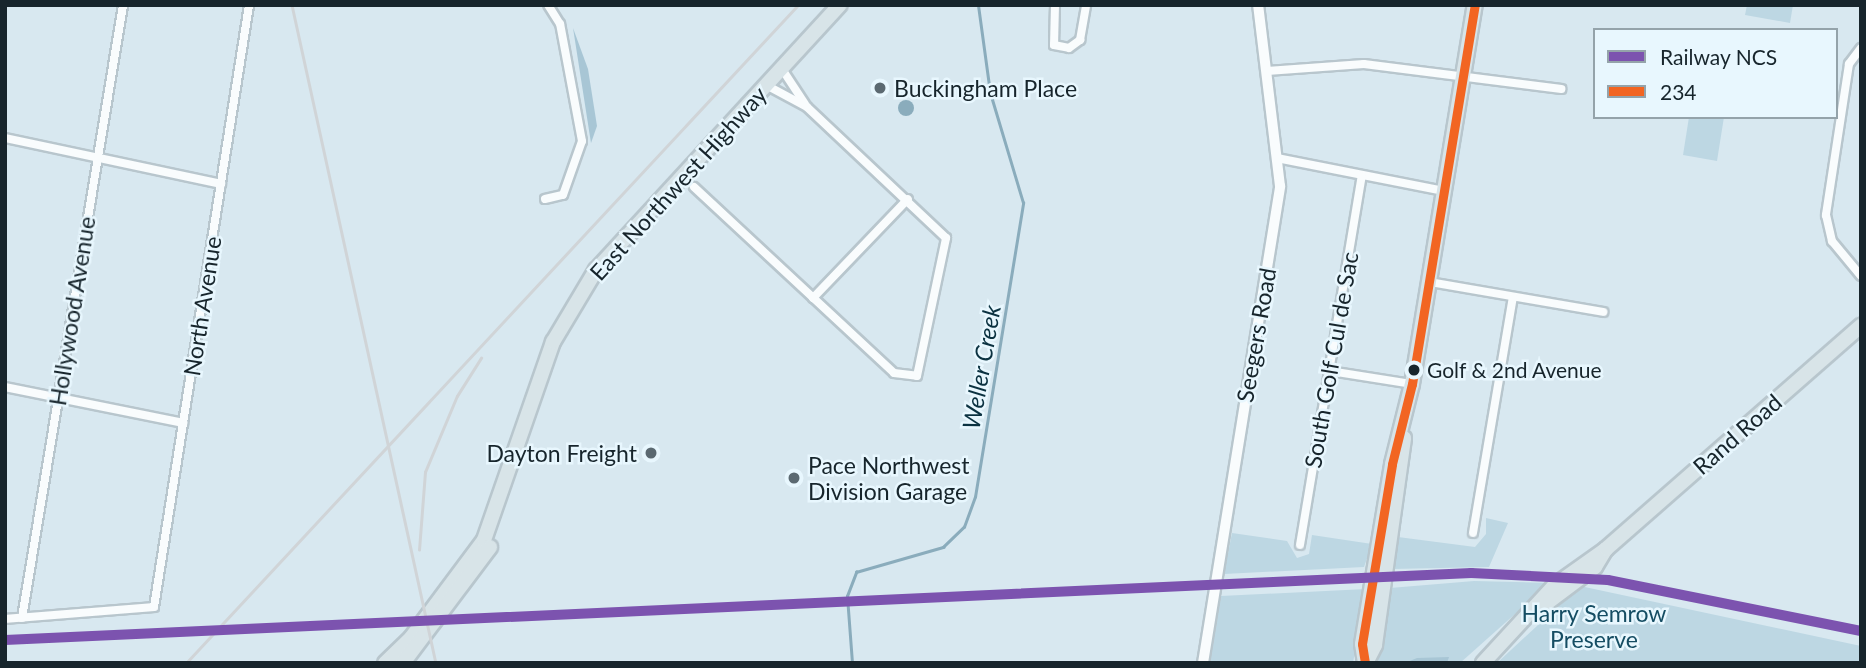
<!DOCTYPE html>
<style>
body{margin:0}
#map{position:relative;width:1866px;height:668px;overflow:hidden;background:#d8e8f0;font-family:Lato,sans-serif}
div>[style]{position:absolute}
[style*='--x']{left:calc(var(--x)*1px);top:calc(var(--y)*1px);width:calc(var(--w)*1px);rotate:calc(var(--a)*1deg)}
.green>*{inset:0;background:#bdd7e3}
.forest>*{inset:0;background:#a8c6d5}
.water>*{inset:0;background:#8aacbc}
.round{border-radius:50%}
.stream>*{height:2.5px;margin:-1.25px;padding:0 1.25px;transform-origin:1.25px;border-radius:1.25px;background:#8aacbc}
.roads{filter:drop-shadow(2px 0 #b8c6cd) drop-shadow(-2px 0 #b8c6cd) drop-shadow(0 2px #b8c6cd) drop-shadow(0 -2px #b8c6cd)}
.minor>*{height:8px;margin:-4px;padding:0 4px;transform-origin:4px;border-radius:4px;background:#f9fcfd}
.tertiary>*{height:10px;margin:-5px;padding:0 5px;transform-origin:5px;border-radius:5px;background:#f9fcfd}
.primary>*{height:14px;margin:-7px;padding:0 7px;transform-origin:7px;border-radius:7px;background:#d8e4e8}
.rail>*{height:2.5px;margin:-1.25px;padding:0 1.25px;transform-origin:1.25px;border-radius:1.25px;background:#d0d4d7}
.bus-1>*{height:9px;margin:-4.5px;padding:0 4.5px;transform-origin:4.5px;border-radius:4.5px;background:#f26522}
.rail-1>*{height:10px;margin:-5px;padding:0 5px;transform-origin:5px;border-radius:5px;background:#7c53af}
.dots>*{width:19px;height:19px;translate:-50% -50%;box-sizing:border-box;border:4px solid #e8f7fe;border-radius:50%}
span{translate:-50% -50%;white-space:nowrap;text-align:center;line-height:1.15;-webkit-text-stroke:5px #e8f7fe;paint-order:stroke}
.bus-label{font-size:21px;color:#17252c}
.left{translate:0 -50%;text-align:left}
.poi-label{font-size:23px;color:#17252c}
.right{translate:-100% -50%;text-align:right}
.street-label{font-size:23px;color:#17252c}
.park-label{font-size:23px;color:#154d63}
.water-label{font-size:24px;color:#0b3241;font-style:italic}
.frame{position:absolute;inset:0;border:7px solid #17252c;pointer-events:none}
.legend{position:absolute;left:1593px;top:28px;width:245px;height:91px;box-sizing:border-box;background:#e8f7fe;border:2px solid #94a3aa;margin:0;padding:9px 12px;list-style:none;font-size:21px;color:#17252c}
.legend li{display:flex;align-items:center;gap:14px;height:35px}
.legend b{width:35px;border:2px solid #94a3aa}
</style>
<div id="map">
<div class="green">
<div style="clip-path:polygon(1747px 5px,1793px 5px,1790px 23px,1745px 15px)"></div>
<div style="clip-path:polygon(1689px 117px,1724px 117px,1717px 161px,1683px 155px)"></div>
<div style="clip-path:polygon(1486px 518px,1508px 523px,1489px 567px,1392px 569px,1398px 537px,1475px 547px,1486px 534px)"></div>
<div style="clip-path:polygon(1232px 533px,1287px 541px,1297px 558px,1309px 554px,1312px 535px,1372px 544px,1364px 567px,1224px 574px)"></div>
<div style="clip-path:polygon(1474px 581px,1550px 583px,1460px 663px,1377px 663px,1390px 588px)"></div>
<div style="clip-path:polygon(1580px 586px,1861px 646px,1861px 663px,1497px 663px)"></div>
<div style="clip-path:polygon(1366px 589px,1353px 663px,1210px 663px,1221px 596px)"></div>
</div>
<div class="forest">
<div style="clip-path:polygon(573px 28px,588px 69px,597px 126px,591px 143px)"></div>
<div style="clip-path:polygon(1449px 657px,1447px 663px,1405px 663px,1417px 658px)"></div>
</div>
<div class="water">
<div class="round" style="left:898px;top:100px;width:16px;height:16px"></div>
</div>
<div class="stream">
<div style="--x:852;--y:663;--w:67;--a:-94.3"></div>
<div style="--x:847;--y:596;--w:26;--a:-69"></div>
<div style="--x:856;--y:572;--w:91;--a:-16"></div>
<div style="--x:943;--y:547;--w:29;--a:-44"></div>
<div style="--x:964;--y:527;--w:32;--a:-70"></div>
<div style="--x:975;--y:497;--w:298;--a:-80.7"></div>
<div style="--x:1023;--y:203;--w:115;--a:-106.7"></div>
<div style="--x:990;--y:93;--w:89;--a:-97.8"></div>
</div>
<div class="roads">
<div class="minor">
<div style="--x:1055;--y:5;--w:40;--a:91.4"></div>
<div style="--x:1054;--y:45;--w:15;--a:11"></div>
<div style="--x:1069;--y:48;--w:14;--a:-36"></div>
<div style="--x:1080;--y:40;--w:36;--a:-80"></div>
<div style="--x:1861;--y:48;--w:20;--a:127"></div>
<div style="--x:1849;--y:64;--w:153;--a:98.7"></div>
<div style="--x:1826;--y:215;--w:27;--a:77"></div>
<div style="--x:1832;--y:241;--w:45;--a:50.4"></div>
<div style="--x:782;--y:69;--w:42;--a:56.7"></div>
<div style="--x:1267;--y:71;--w:97;--a:-4.1"></div>
<div style="--x:1364;--y:64;--w:199;--a:7.2"></div>
<div style="--x:5;--y:138;--w:221;--a:12"></div>
<div style="--x:1277;--y:158;--w:170;--a:11.2"></div>
<div style="--x:694;--y:187;--w:273;--a:42.9"></div>
<div style="--x:894;--y:373;--w:23;--a:7"></div>
<div style="--x:917;--y:376;--w:141;--a:-78.1"></div>
<div style="--x:946;--y:238;--w:191;--a:-136.7"></div>
<div style="--x:807;--y:107;--w:47;--a:-151.8"></div>
<div style="--x:545;--y:199;--w:18;--a:-13"></div>
<div style="--x:563;--y:195;--w:57;--a:-70.6"></div>
<div style="--x:582;--y:141;--w:119;--a:-100.6"></div>
<div style="--x:560;--y:24;--w:22;--a:-122"></div>
<div style="--x:1430;--y:282;--w:176;--a:9.8"></div>
<div style="--x:813;--y:298;--w:137;--a:-46.2"></div>
<div style="--x:1330;--y:371;--w:83;--a:9"></div>
<div style="--x:5;--y:387;--w:182;--a:11.4"></div>
<div style="--x:1473;--y:533;--w:239;--a:-80.4"></div>
<div style="--x:1300;--y:545;--w:374;--a:-80.5"></div>
<div style="--x:22;--y:618;--w:621;--a:-80.64"></div>
<div style="--x:5;--y:619;--w:149;--a:-4.6"></div>
<div style="--x:154;--y:607;--w:609;--a:-81.03"></div>
</div>
<div class="tertiary">
<div style="--x:1203;--y:663;--w:483;--a:-80.8"></div>
<div style="--x:1280;--y:186;--w:182;--a:-96.9"></div>
</div>
<div class="primary">
<div style="--x:1543;--y:606;--w:65;--a:-36.9"></div>
<div style="--x:1595;--y:567;--w:21;--a:-59"></div>
<div style="--x:385;--y:663;--w:36;--a:-44"></div>
<div style="--x:411;--y:638;--w:122;--a:-53.3"></div>
<div style="--x:484;--y:540;--w:210;--a:-70.8"></div>
<div style="--x:553;--y:342;--w:84;--a:-59.2"></div>
<div style="--x:596;--y:270;--w:360;--a:-47.4"></div>
<div style="--x:403;--y:663;--w:145;--a:-53.1"></div>
<div style="--x:1365;--y:663;--w:19;--a:-99"></div>
<div style="--x:1362;--y:644;--w:182;--a:-80.5"></div>
<div style="--x:1392;--y:464;--w:82;--a:-76"></div>
<div style="--x:1412;--y:384;--w:384;--a:-80.6"></div>
<div style="--x:1366;--y:663;--w:20;--a:-63"></div>
<div style="--x:1375;--y:645;--w:209;--a:-82"></div>
<div style="--x:1483;--y:663;--w:105;--a:-47.3"></div>
<div style="--x:1554;--y:586;--w:64;--a:-35.4"></div>
<div style="--x:1606;--y:549;--w:339;--a:-41.2"></div>
</div>
</div>
<div class="rail">
<div style="--x:292;--y:5;--w:674;--a:77.66"></div>
<div style="--x:419;--y:550;--w:78;--a:-85.6"></div>
<div style="--x:425;--y:472;--w:82;--a:-67.2"></div>
<div style="--x:457;--y:396;--w:45;--a:-57.7"></div>
<div style="--x:186;--y:663;--w:899;--a:-47.07"></div>
</div>
<div class="bus-1">
<div style="--x:1365;--y:663;--w:19;--a:-99"></div>
<div style="--x:1362;--y:644;--w:182;--a:-80.5"></div>
<div style="--x:1392;--y:464;--w:82;--a:-76"></div>
<div style="--x:1412;--y:384;--w:384;--a:-80.6"></div>
</div>
<div class="rail-1">
<div style="--x:5;--y:640;--w:1468;--a:-2.62"></div>
<div style="--x:1471;--y:573;--w:137;--a:2.9"></div>
<div style="--x:1608;--y:580;--w:258;--a:11.4"></div>
</div>
<div class="dots">
<div style="left:880px;top:88px;background:#5b6971"></div>
<div style="left:1414px;top:370px;background:#17252c"></div>
<div style="left:651px;top:453px;background:#5b6971"></div>
<div style="left:794px;top:478px;background:#5b6971"></div>
</div>
<div class="bus-label">
<span class="left" style="left:1427px;top:370px">Golf &amp; 2nd Avenue</span>
</div>
<div class="poi-label">
<span class="left" style="left:894px;top:88px">Buckingham Place</span>
<span class="right" style="left:637px;top:453px">Dayton Freight</span>
<span class="left" style="left:808px;top:478px">Pace Northwest<br>Division Garage</span>
</div>
<div class="street-label">
<span style="left:678px;top:183px;rotate:-48deg">East Northwest Highway</span>
<span style="left:202px;top:306px;rotate:-81deg">North Avenue</span>
<span style="left:72px;top:311px;rotate:-81deg">Hollywood Avenue</span>
<span style="left:1256px;top:335px;rotate:-80deg">Seegers Road</span>
<span style="left:1331px;top:360px;rotate:-80deg">South Golf Cul de Sac</span>
<span style="left:1737px;top:434px;rotate:-41deg">Rand Road</span>
</div>
<div class="park-label">
<span style="left:1594px;top:626px">Harry Semrow<br>Preserve</span>
</div>
<div class="water-label">
<span style="left:981px;top:367px;rotate:-80deg">Weller Creek</span>
</div>
<div class="frame"></div>
<ul class="legend">
<li><b style="height:9px;background:#7c53af"></b>Railway NCS</li>
<li><b style="height:9px;background:#f26522"></b>234</li>
</ul>
</div>
